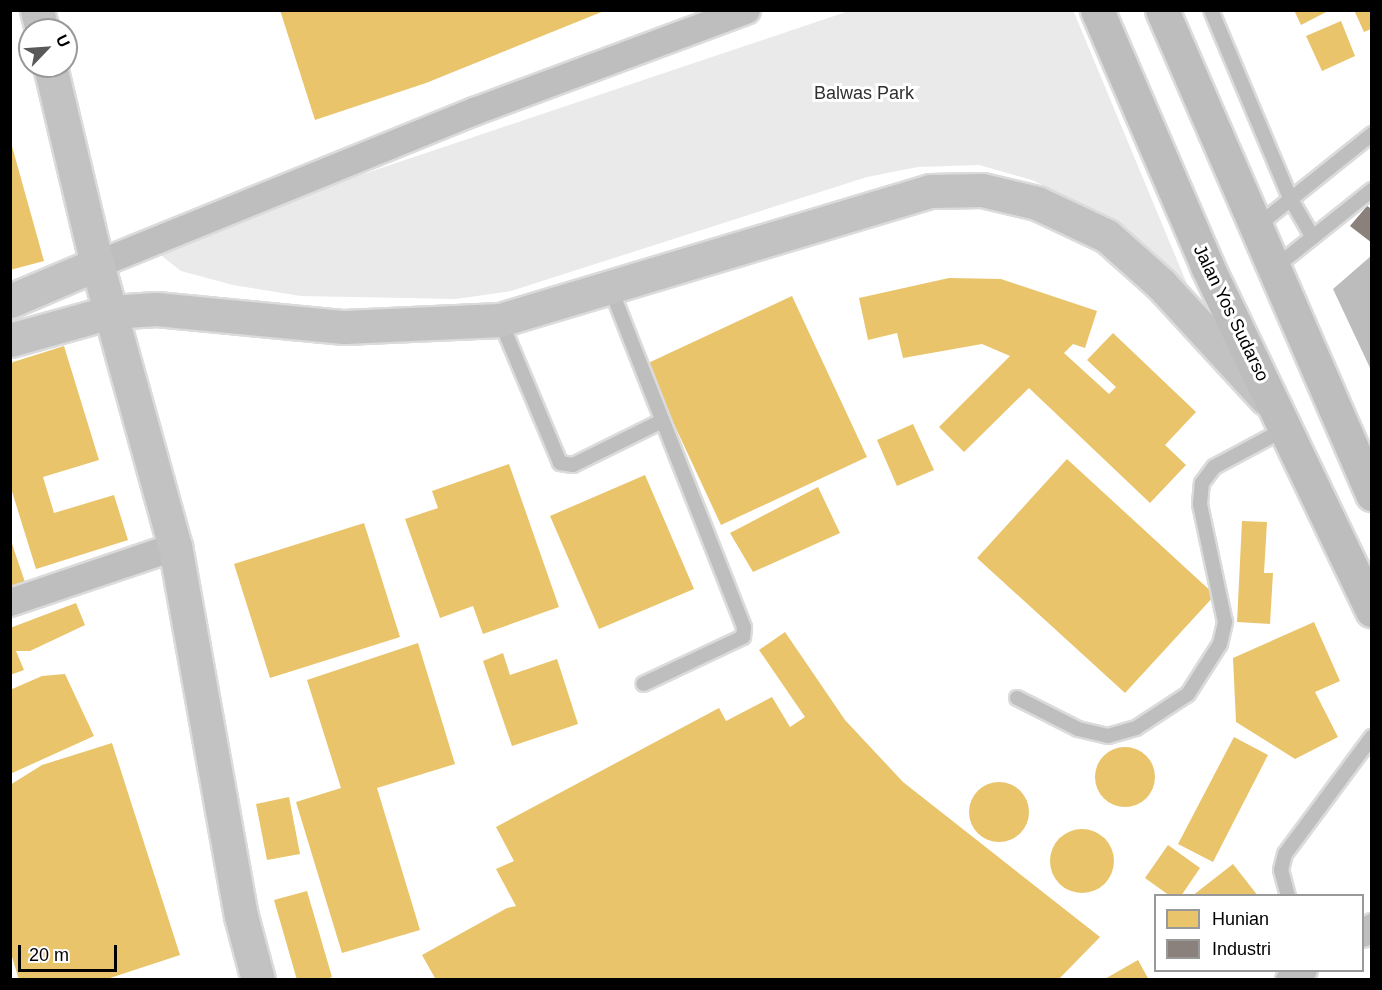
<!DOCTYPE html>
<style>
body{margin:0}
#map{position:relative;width:1382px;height:990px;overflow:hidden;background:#fff;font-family:Helvetica,sans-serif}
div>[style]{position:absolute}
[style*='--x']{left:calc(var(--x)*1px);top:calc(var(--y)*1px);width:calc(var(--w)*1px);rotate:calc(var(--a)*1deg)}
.green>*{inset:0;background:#eaeaea}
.water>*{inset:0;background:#bcbcbc}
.homes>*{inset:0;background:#e9c46a}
.round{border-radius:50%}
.industry>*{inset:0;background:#8a817c}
.roads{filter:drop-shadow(2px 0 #dbdbdb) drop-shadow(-2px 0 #dbdbdb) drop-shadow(0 2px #dbdbdb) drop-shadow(0 -2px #dbdbdb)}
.lane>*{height:14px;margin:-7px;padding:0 7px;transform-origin:7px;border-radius:7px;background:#bebebe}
.street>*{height:27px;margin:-13.5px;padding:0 13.5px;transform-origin:13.5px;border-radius:13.5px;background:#bebebe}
.secondary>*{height:33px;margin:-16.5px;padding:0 16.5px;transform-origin:16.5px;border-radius:16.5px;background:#c2c2c2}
.highway>*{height:33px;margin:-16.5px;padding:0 16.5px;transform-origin:16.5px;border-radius:16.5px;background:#bdbdbd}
span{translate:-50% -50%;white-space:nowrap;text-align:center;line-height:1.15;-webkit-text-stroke:6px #fff;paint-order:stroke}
.park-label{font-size:18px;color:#303030}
.street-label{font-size:18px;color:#000}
.frame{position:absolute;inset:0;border:12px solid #000;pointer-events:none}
.legend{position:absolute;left:1154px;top:894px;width:210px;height:78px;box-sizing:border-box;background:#fff;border:2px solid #999;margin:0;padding:8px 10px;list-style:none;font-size:18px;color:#000}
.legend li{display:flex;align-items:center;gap:12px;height:30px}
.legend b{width:30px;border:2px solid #999}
.north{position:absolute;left:18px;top:18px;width:60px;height:60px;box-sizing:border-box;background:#fff;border:2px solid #999;border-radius:50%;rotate:65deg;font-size:16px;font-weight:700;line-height:24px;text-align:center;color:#000}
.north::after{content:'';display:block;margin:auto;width:21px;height:27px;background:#595959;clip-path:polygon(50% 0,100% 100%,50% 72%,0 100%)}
.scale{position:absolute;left:18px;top:945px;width:99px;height:27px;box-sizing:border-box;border:3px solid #000;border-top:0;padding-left:8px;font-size:18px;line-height:21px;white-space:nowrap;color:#000;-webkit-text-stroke:4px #fff;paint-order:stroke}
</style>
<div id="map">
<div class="green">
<div style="clip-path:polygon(1073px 10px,1187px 284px,1115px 221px,1032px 180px,979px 165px,918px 167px,867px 177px,511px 291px,456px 299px,301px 296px,233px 285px,181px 271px,149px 246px,849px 11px)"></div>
</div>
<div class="water">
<div style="clip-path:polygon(1371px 256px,1371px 370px,1333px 289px)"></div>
</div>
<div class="homes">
<div style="clip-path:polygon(280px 10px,604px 10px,604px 11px,426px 83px,315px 120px)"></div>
<div style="clip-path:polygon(1294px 10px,1330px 10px,1301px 25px)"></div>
<div style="clip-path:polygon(1354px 10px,1371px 10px,1371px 29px,1364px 32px)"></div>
<div style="clip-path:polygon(1341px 21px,1355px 56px,1322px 71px,1306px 36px)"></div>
<div style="clip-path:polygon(10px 139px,44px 261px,10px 270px)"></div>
<div style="clip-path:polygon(949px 278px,1001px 279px,1097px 311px,1085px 348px,1073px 344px,1064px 353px,1109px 394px,1116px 387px,1087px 360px,1113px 333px,1196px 412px,1165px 445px,1186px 465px,1150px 503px,1029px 388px,964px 452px,939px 427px,1010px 356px,982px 344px,903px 358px,897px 333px,868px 340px,859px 298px)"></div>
<div style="clip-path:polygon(792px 296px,867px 457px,721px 525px,646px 364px)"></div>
<div style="clip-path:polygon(64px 346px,99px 460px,43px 477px,54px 513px,114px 495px,128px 540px,36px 569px,10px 485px,10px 363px)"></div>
<div style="clip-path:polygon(913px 424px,934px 470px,897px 486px,877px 440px)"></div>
<div style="clip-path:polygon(1067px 459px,1215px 595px,1125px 693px,977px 558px)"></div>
<div style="clip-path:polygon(509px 464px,559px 607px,483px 634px,473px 606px,440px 618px,405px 519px,438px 508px,432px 491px)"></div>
<div style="clip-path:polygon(645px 475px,694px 589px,599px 629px,550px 516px)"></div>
<div style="clip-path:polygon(818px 487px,840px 533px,753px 572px,730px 533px)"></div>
<div style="clip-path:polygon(1242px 521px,1267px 522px,1264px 573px,1273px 573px,1270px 624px,1237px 622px)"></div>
<div style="clip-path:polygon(364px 523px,400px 637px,270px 678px,234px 564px)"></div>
<div style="clip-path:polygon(10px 538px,27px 588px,10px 593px)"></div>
<div style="clip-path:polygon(76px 603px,85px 625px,30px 651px,16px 651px,24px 670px,10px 675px,10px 628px)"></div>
<div style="clip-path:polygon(1314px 622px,1340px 681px,1315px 692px,1338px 737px,1295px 759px,1236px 722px,1233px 658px)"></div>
<div style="clip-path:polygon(785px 632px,845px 720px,903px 782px,1100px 937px,1058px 980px,436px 980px,422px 955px,507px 908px,516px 906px,496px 869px,514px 861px,496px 827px,719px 708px,726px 721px,772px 697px,790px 727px,805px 717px,759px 650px)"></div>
<div style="clip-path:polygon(418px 643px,455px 764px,377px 788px,420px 930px,342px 953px,296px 802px,341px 788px,307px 680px)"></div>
<div style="clip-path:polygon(503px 653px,510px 675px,557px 659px,578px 724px,512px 746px,483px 661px)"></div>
<div style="clip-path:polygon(65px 674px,94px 736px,10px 774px,10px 690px,42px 676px)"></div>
<div style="clip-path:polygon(1234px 737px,1268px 755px,1213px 862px,1178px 844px)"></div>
<div style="clip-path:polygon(112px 743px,180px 955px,104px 980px,19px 980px,10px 950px,10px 785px,42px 765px)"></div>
<div class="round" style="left:1095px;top:747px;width:60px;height:60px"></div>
<div class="round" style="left:969px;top:782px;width:60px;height:60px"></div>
<div style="clip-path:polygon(289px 797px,300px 854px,267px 860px,256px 804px)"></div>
<div class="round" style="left:1050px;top:829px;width:64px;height:64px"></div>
<div style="clip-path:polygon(1168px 845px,1200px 868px,1181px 896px,1170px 896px,1145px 878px)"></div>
<div style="clip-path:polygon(1233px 864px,1258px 896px,1192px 896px)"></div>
<div style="clip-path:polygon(307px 891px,332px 977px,324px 980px,297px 980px,274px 900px)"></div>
<div style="clip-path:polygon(1138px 960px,1149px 980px,1103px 980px)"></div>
</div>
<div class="industry">
<div style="clip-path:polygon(1367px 206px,1372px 209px,1372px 243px,1350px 226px)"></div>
</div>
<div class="roads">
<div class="lane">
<div style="--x:1211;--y:10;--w:204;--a:67.2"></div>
<div style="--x:1290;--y:198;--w:44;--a:59.9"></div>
<div style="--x:1256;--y:227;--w:149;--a:-38.7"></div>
<div style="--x:1273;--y:269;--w:127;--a:-38.6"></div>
<div style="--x:610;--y:287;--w:366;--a:68.5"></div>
<div style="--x:744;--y:628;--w:9;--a:96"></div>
<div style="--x:743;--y:637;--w:110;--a:154.8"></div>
<div style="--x:500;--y:320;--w:155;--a:67.2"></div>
<div style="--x:560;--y:463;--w:13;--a:9"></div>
<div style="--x:573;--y:465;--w:99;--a:-26.3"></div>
<div style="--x:1017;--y:698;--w:68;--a:26.9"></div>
<div style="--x:1078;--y:729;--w:31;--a:13"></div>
<div style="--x:1108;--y:736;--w:29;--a:-16"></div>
<div style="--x:1136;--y:728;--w:62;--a:-33.2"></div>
<div style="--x:1188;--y:694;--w:59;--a:-57.4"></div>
<div style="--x:1220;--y:644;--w:23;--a:-77"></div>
<div style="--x:1225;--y:622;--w:121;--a:-102"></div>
<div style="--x:1200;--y:504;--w:21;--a:-85"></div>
<div style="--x:1202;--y:483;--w:20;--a:-53"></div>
<div style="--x:1214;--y:467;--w:81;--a:-28.2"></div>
<div style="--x:1288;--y:896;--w:27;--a:-105"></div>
<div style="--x:1281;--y:870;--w:16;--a:-76"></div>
<div style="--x:1285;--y:854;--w:146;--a:-53.4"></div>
</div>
<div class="street">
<div style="--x:97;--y:264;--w:407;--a:-22.1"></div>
<div style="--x:474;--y:111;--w:290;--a:-20.4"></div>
<div style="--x:10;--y:602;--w:174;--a:-18.7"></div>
<div style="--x:1362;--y:933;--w:12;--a:-31"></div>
<div style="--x:1289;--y:980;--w:17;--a:-36"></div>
</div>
<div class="secondary">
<div style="--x:37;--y:10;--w:21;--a:76"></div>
<div style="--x:50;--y:66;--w:199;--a:76.7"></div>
<div style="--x:96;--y:260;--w:297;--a:74.6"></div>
<div style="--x:175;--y:546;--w:376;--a:79.9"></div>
<div style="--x:241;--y:916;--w:66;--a:75.1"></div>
<div style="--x:10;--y:301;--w:95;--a:-23"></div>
<div style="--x:10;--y:340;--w:105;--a:-15.5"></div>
<div style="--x:111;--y:312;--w:45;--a:-3.8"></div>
<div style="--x:156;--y:309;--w:189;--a:5.5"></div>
<div style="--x:344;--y:327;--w:156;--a:-2.6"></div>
<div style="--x:500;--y:320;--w:449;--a:-16.7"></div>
<div style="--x:930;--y:191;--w:52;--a:-1.1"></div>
<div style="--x:982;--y:190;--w:57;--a:13.3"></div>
<div style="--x:1037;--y:203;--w:77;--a:25.2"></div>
<div style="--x:1107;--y:236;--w:72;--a:41.6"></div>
<div style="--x:1161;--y:284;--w:155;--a:47.4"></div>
</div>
<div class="highway">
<div style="--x:1097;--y:10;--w:279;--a:66.7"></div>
<div style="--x:1207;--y:266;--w:382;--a:64.4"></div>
<div style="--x:1162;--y:10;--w:528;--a:66.54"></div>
</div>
</div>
<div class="park-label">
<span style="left:864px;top:93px">Balwas Park</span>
</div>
<div class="street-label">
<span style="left:1231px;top:313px;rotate:64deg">Jalan Yos Sudarso</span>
</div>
<div class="frame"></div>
<ul class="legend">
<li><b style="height:16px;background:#e9c46a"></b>Hunian</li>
<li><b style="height:16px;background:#8a817c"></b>Industri</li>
</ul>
<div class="north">U</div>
<div class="scale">20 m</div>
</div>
